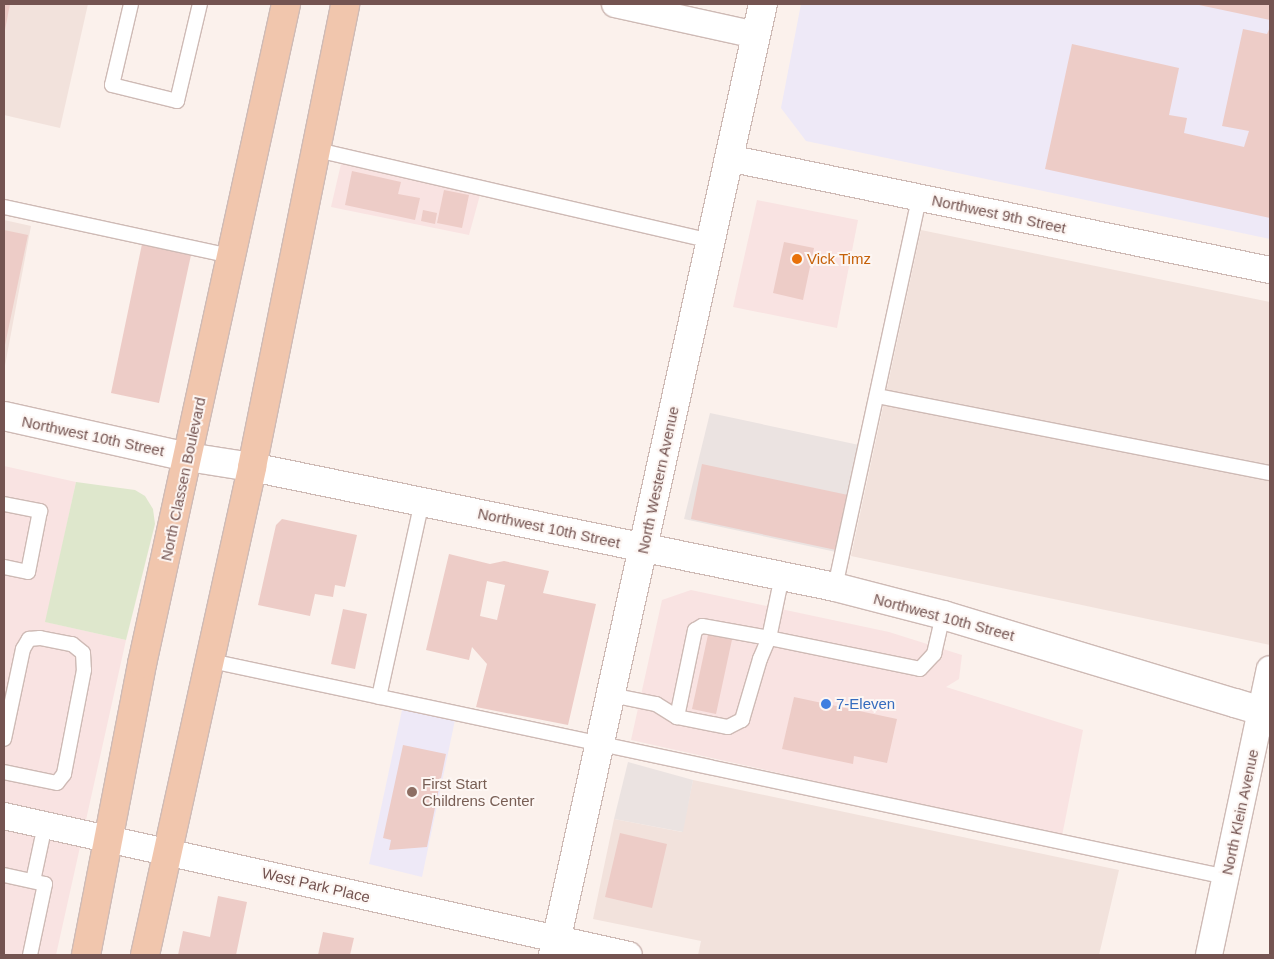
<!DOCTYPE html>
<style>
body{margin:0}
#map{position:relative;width:1274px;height:959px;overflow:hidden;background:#fbf1ec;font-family:Arial,sans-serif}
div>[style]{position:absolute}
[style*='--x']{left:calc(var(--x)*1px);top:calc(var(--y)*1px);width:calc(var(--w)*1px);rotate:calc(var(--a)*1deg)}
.residential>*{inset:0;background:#f2e2dc}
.commercial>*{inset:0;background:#f9e3e2}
.industrial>*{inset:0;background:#ebe3e1}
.education>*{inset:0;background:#eee9f7}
.green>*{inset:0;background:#dee7cc}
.building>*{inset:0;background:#edccc7}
.roads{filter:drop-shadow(1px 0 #cebab5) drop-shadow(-1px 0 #cebab5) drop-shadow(0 1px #cebab5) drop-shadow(0 -1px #cebab5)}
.lane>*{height:14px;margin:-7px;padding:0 7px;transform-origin:7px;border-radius:7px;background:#fff}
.street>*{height:26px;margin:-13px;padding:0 13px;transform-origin:13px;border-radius:13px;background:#fff}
.secondary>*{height:28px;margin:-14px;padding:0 14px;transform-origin:14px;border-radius:14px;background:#fff}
.primary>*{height:28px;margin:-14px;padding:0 14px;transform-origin:14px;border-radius:14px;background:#f1c6ad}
.dots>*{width:14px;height:14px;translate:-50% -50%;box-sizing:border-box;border:2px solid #fdf6f3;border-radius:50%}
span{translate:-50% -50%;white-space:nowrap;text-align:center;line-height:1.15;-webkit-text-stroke:4px #fdf6f3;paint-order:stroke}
.street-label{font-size:15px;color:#745451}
.food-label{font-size:15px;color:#c56008}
.left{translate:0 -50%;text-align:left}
.shop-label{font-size:15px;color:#366cbe}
.education-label{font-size:15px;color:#785e54}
.frame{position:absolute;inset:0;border:5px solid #745451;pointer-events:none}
</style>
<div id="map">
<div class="residential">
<div style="clip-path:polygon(4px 4px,88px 4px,60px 128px,4px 115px)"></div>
<div style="clip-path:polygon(4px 220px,31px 226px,4px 371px)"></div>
<div style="clip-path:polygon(921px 230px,1270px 302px,1270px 645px,851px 556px)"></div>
<div style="clip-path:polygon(693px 780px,1119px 870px,1099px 955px,698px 955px,701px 941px,593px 919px,614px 819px,682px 832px)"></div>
</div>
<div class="commercial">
<div style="clip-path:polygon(341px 164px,480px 195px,469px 235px,331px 207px)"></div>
<div style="clip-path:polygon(757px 200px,858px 220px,837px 328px,733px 307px)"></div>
<div style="clip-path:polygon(4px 466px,76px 482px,46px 622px,126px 640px,56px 955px,4px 955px)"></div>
<div style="clip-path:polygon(691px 590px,889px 632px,962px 655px,959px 679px,946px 687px,1083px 730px,1062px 836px,631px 740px,662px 600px)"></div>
</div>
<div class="industrial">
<div style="clip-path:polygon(710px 413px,859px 445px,836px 552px,684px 519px)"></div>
<div style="clip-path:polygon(628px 762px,693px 780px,683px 832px,614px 819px)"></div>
</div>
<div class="education">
<div style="clip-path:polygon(801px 4px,1270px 4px,1270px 239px,806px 141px,781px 108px)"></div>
<div style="clip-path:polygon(402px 710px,455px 720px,422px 877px,369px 864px)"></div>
</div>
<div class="green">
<div style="clip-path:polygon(76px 482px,135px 490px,145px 496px,153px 509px,155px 524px,126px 640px,45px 622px)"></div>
</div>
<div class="building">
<div style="clip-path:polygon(4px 4px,10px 4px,5px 30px,4px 30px)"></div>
<div style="clip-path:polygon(1270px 4px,1270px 20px,1199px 5px,1199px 4px)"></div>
<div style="clip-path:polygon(1270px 27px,1270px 218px,1045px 169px,1072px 44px,1179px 68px,1169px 115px,1187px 118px,1184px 133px,1244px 147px,1249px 131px,1222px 126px,1243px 29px,1267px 34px)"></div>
<div style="clip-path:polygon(352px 171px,401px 182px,398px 194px,420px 198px,415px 220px,345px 205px)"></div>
<div style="clip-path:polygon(444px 190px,469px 195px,462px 228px,437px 223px)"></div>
<div style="clip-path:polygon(423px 210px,437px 213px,435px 224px,421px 221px)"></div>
<div style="clip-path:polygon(4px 230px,28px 235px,5px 345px,4px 345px)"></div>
<div style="clip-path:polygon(784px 242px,814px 248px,803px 300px,773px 293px)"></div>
<div style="clip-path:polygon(142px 244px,191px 255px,159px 403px,111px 393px)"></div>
<div style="clip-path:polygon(702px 464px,848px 495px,836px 550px,691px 519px)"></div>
<div style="clip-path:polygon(282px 519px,357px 535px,345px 587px,335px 585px,333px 597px,315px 594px,310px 616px,258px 605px,276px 525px)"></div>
<div style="clip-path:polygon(evenodd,449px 554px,490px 564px,504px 561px,549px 571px,543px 593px,596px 604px,568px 725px,476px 707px,487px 664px,472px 647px,469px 660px,426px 650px,449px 554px,487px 581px,505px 585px,497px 620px,480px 616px,487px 581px)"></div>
<div style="clip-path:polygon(343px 609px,367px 614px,355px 669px,331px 664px)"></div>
<div style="clip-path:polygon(709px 630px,733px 635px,716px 714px,692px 709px)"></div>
<div style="clip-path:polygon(794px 697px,897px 719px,887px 763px,854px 756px,853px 764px,782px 749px)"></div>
<div style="clip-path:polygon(403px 745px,446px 754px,427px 847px,389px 850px,391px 840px,383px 838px)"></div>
<div style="clip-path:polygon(620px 833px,667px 844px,652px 908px,605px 897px)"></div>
<div style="clip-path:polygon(218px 896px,247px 902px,236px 955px,178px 955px,183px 931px,210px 937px)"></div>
<div style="clip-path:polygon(323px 932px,354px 938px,350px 955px,318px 955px)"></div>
</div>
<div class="roads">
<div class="lane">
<div style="--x:131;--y:4;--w:83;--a:103.2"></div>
<div style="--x:112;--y:85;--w:67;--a:13.8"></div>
<div style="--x:177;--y:101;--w:100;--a:-76.7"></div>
<div style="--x:317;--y:150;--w:403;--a:13"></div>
<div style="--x:4;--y:207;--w:232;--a:12.2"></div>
<div style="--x:877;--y:396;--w:400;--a:11.1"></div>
<div style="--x:4;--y:504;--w:37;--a:11"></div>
<div style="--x:40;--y:511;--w:62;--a:101.1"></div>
<div style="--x:28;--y:572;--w:25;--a:-168"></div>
<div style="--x:782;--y:576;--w:63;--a:101.8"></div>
<div style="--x:769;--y:638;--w:154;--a:11.6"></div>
<div style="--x:920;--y:669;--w:21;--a:-47"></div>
<div style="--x:934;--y:654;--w:40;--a:-77"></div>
<div style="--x:835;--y:587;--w:399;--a:-77.8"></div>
<div style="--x:211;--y:661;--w:1038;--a:12.01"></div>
<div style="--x:611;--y:695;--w:46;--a:11.3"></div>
<div style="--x:656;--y:704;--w:25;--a:32"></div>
<div style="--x:677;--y:717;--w:52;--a:11.1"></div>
<div style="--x:728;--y:727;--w:16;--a:-27"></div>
<div style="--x:742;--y:720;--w:64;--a:-73.6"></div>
<div style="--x:760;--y:659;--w:23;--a:-67"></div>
<div style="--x:769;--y:638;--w:68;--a:-169.8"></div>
<div style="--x:702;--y:626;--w:8;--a:150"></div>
<div style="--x:695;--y:630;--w:89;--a:101.7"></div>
<div style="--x:379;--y:697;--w:200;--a:-77.6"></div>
<div style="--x:4;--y:739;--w:92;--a:-78.1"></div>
<div style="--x:23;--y:649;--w:12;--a:-59"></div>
<div style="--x:29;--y:639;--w:11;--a:-5"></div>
<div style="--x:40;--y:638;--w:33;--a:11"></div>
<div style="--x:72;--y:644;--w:14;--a:39"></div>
<div style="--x:83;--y:653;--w:17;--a:87"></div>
<div style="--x:84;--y:670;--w:106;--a:100.9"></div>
<div style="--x:64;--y:774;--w:11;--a:128"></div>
<div style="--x:57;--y:783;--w:54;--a:-168.3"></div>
<div style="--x:4;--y:875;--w:42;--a:12.4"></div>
<div style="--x:45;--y:884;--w:73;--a:101.9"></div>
<div style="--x:33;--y:881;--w:57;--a:-77.9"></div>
</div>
<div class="street">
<div style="--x:615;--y:4;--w:144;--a:12.4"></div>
<div style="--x:728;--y:158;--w:553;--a:11.68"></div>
<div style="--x:4;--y:816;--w:640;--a:12.54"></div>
<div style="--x:1209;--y:955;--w:292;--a:-78"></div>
</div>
<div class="secondary">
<div style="--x:4;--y:416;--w:189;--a:12.6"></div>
<div style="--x:188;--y:457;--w:65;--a:8.9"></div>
<div style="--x:252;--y:467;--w:595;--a:11.63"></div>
<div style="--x:835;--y:587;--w:112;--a:14.5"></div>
<div style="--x:943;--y:615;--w:305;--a:16.8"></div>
<div style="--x:1235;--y:703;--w:28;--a:17"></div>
<div style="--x:1262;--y:711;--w:14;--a:56"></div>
<div style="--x:553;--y:955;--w:974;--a:-77.55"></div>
</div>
<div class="primary">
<div style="--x:86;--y:955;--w:296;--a:-79.1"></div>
<div style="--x:142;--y:664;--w:676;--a:-77.69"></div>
<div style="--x:145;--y:955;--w:500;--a:-77.6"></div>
<div style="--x:252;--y:467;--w:472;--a:-78.6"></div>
</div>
</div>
<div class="dots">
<div style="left:797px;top:259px;background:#e8710a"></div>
<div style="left:826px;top:704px;background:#3f7fe0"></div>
<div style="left:412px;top:792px;background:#8d6e63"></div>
</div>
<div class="street-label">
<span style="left:999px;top:214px;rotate:12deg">Northwest 9th Street</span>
<span style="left:93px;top:436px;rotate:12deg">Northwest 10th Street</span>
<span style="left:183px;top:479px;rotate:-78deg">North Classen Boulevard</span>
<span style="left:658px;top:480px;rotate:-78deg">North Western Avenue</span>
<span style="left:549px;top:528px;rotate:12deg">Northwest 10th Street</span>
<span style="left:944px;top:617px;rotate:15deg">Northwest 10th Street</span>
<span style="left:1240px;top:812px;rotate:-78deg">North Klein Avenue</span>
<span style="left:316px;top:885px;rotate:13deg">West Park Place</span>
</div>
<div class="food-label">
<span class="left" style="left:807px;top:259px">Vick Timz</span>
</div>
<div class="shop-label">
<span class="left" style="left:836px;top:704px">7-Eleven</span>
</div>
<div class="education-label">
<span class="left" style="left:422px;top:792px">First Start<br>Childrens Center</span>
</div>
<div class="frame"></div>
</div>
